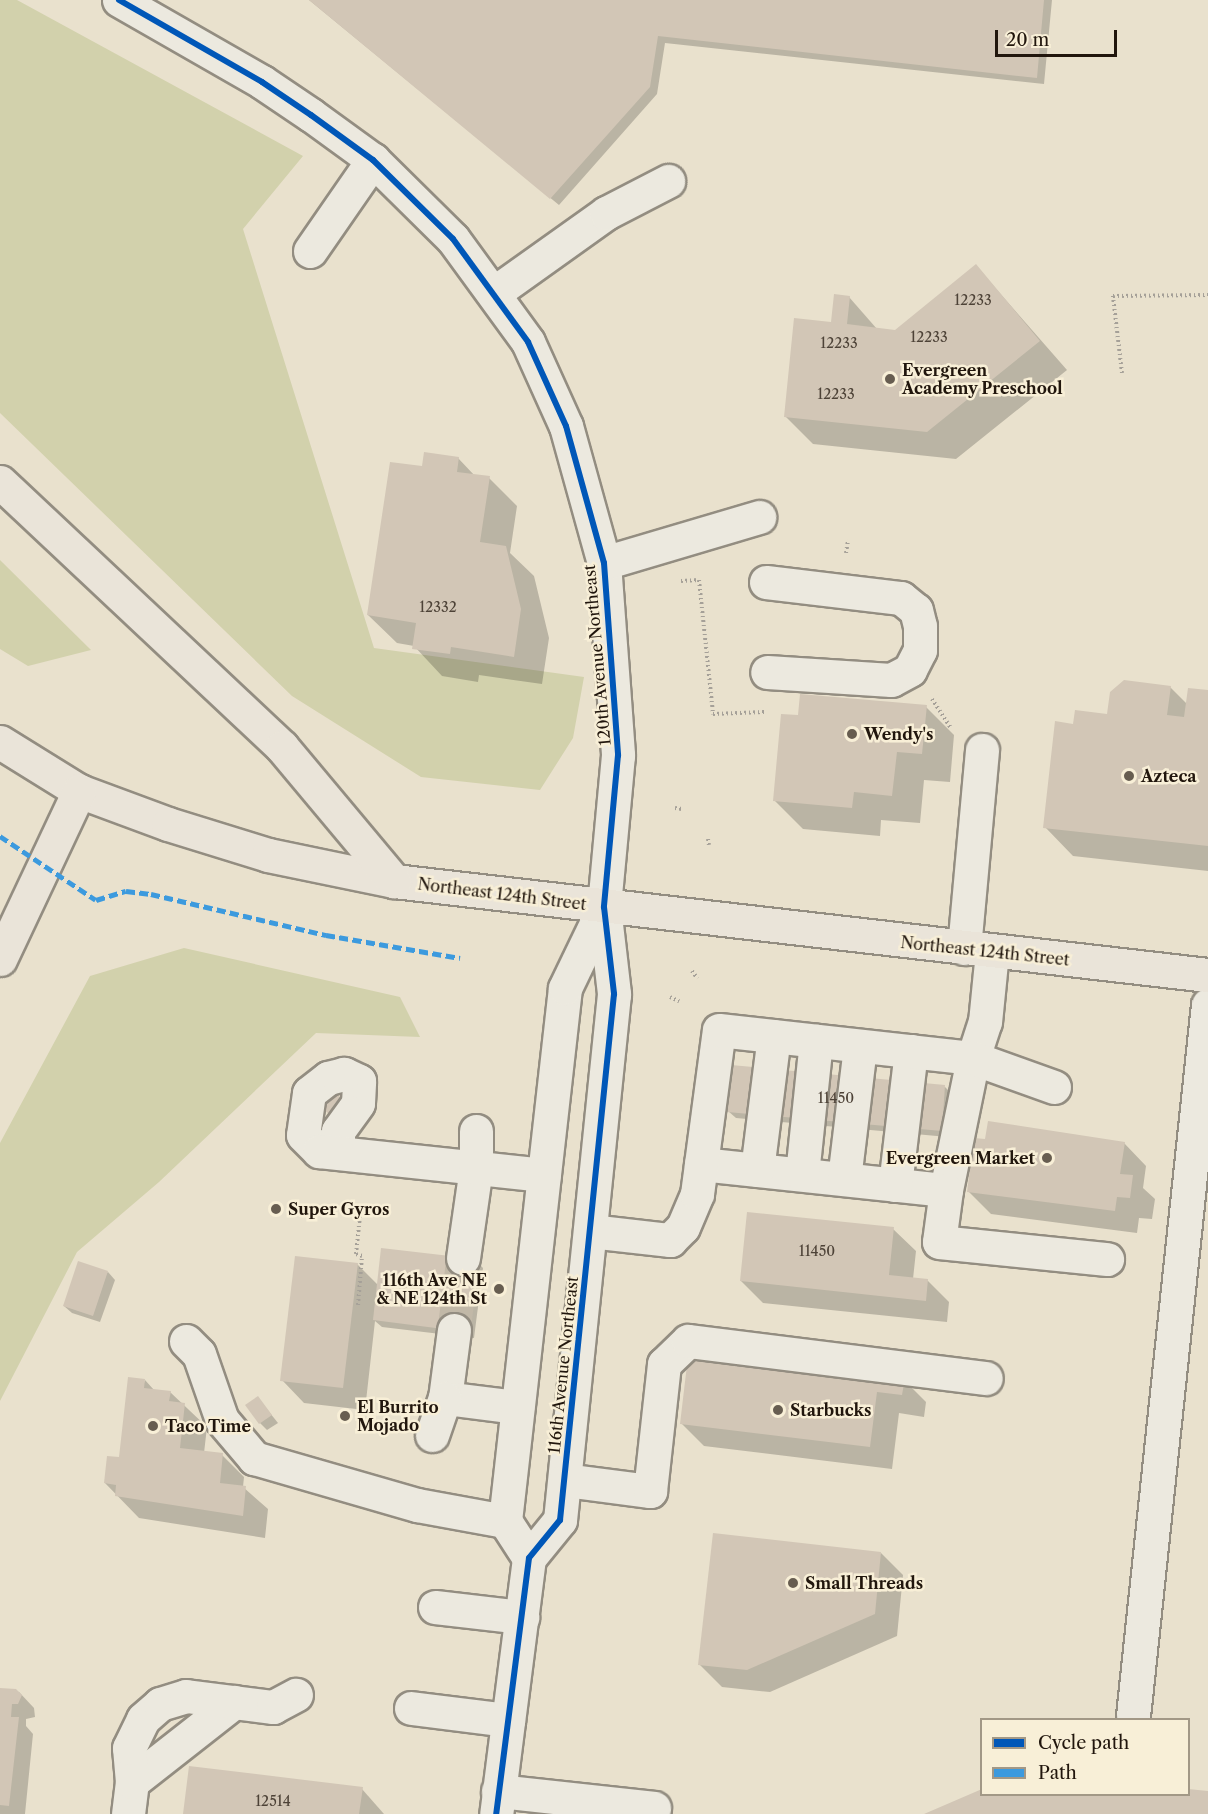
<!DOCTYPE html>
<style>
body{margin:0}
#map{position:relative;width:1208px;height:1814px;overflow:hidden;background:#e9e1cd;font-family:"Libre Caslon Text",serif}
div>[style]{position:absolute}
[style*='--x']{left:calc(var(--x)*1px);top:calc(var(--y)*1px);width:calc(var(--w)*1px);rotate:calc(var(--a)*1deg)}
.green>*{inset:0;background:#d2d1ac}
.shadow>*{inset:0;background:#0003}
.building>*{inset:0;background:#d2c6b6}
.minor-tunnel>*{height:33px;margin-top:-16.5px;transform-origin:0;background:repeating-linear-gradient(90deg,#c1b8a7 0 33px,transparent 0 49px)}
.path>*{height:4px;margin-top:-2px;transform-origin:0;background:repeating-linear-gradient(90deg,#a5a098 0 1.5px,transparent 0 4.5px)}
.roads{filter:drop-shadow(2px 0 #938d81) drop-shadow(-2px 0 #938d81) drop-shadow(0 2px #938d81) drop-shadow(0 -2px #938d81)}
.minor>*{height:33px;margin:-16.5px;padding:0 16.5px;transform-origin:16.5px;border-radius:16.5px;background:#ece9df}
.major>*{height:33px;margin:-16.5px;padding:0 16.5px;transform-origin:16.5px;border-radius:16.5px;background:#eae4d9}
.highway>*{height:33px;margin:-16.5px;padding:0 16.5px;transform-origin:16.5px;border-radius:16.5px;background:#eae4d9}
.quiet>*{height:4.5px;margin-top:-2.25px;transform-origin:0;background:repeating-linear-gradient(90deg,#3c9ade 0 9px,transparent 0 13.5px)}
.cycleway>*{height:6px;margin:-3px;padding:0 3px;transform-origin:3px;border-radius:3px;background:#0057b8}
.dots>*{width:16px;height:16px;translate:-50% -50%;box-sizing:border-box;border:3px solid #f8efd7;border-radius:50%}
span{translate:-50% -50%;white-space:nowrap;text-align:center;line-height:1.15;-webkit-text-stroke:5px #f8efd7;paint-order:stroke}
.number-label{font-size:14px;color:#4d4237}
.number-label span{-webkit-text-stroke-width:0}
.poi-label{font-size:16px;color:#21160d;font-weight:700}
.left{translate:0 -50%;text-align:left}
.right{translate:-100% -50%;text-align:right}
.street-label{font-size:16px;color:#21160d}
.legend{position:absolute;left:980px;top:1718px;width:210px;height:78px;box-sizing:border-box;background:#f8efd7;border:2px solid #a29886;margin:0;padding:8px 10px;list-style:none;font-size:18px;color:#21160d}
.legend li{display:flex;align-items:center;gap:12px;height:30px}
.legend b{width:30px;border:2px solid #a29886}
.scale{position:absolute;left:995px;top:30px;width:122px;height:27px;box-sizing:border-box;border:3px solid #21160d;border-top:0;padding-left:8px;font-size:18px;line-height:21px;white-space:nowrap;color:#21160d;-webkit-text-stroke:4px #f8efd7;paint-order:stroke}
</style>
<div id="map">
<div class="green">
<div style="clip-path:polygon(0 0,17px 0,303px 156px,243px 229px,374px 648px,584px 677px,573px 738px,540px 790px,421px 777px,292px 696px,0 413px)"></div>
<div style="clip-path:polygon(0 560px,91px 650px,28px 666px,0 649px)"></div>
<div style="clip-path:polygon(184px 948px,400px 997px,420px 1037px,316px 1033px,159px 1182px,77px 1252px,0 1401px,0 1143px,90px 976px)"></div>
</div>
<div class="shadow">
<div style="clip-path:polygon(309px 0,1052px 0,1044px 84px,665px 43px,657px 94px,559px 205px)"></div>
<div style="clip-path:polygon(976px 266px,1067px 370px,956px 459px,813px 444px,785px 416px,849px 297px,877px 329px,896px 331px)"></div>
<div style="clip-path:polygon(458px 458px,475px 476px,489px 478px,517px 506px,510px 553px,534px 576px,549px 638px,542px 684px,479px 675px,478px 682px,442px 676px,414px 646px,397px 643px,368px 615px,424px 468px)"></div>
<div style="clip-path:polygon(1170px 687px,1187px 704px,1208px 691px,1208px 871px,1073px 856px,1045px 827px,1075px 725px,1108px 716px)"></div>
<div style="clip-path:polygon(926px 707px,954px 735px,950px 782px,924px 780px,920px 823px,881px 820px,880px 836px,803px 829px,775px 801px,799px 717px)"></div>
<div style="clip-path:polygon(945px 1087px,952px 1094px,948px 1137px,736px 1118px,728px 1111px)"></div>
<div style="clip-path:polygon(1124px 1143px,1146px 1166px,1143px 1188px,1155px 1199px,1152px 1219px,1139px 1218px,1137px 1233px,991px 1214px,969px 1192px)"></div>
<div style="clip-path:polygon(893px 1229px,916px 1251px,913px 1279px,927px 1280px,949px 1302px,947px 1322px,763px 1303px,741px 1281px)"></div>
<div style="clip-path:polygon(475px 1260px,483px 1268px,474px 1338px,382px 1327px,375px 1321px,365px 1410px,304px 1403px,282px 1380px,357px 1264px,378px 1285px)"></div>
<div style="clip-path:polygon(108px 1272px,115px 1280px,100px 1322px,72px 1313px,64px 1306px)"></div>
<div style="clip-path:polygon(145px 1380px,154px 1390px,170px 1392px,207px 1427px,204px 1453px,222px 1455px,244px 1477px,243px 1487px,268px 1509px,265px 1538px,139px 1518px,105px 1483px,120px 1459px)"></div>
<div style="clip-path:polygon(904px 1380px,926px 1402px,924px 1417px,899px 1413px,892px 1469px,704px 1446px,682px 1424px)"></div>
<div style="clip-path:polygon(258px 1398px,278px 1423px,267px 1430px,260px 1423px)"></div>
<div style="clip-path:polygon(881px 1553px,903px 1575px,897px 1636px,770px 1692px,722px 1687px,699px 1664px)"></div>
<div style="clip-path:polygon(0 1689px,19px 1692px,34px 1708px,35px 1717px,26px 1719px,26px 1726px,33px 1734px,25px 1814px,0 1814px)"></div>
<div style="clip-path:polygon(362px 1789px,384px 1814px,184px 1814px)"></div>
</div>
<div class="building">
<div style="clip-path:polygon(309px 0,1044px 0,1037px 78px,658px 36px,650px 87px,550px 199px)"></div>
<div style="clip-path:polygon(976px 264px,1040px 341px,927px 432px,784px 417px,794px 318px,831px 322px,834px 294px,850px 296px,847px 324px,895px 330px)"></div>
<div style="clip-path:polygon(424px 452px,459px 457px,457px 472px,490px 476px,480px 542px,506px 546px,521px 609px,514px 657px,451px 647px,450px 654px,412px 649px,416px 623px,367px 615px,390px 462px,422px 466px)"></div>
<div style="clip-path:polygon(1124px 680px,1171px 686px,1167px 715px,1184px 717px,1188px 688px,1208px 690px,1208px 846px,1043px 828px,1055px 721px,1073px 724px,1075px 710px,1107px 714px,1110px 692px)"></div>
<div style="clip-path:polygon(800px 694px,927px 705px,922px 754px,897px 752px,892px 796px,854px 792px,852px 808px,773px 801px,781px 714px,798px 715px)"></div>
<div style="clip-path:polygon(731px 1065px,945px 1085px,942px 1131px,727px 1112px)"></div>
<div style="clip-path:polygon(332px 1090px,345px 1101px,331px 1116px,319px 1105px)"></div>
<div style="clip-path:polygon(988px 1121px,1125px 1142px,1120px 1174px,1133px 1175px,1130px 1198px,1117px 1197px,1115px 1211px,967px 1192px,974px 1138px,985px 1139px)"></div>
<div style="clip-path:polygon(747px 1212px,894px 1227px,889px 1275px,928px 1279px,926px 1301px,740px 1281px)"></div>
<div style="clip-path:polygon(381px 1248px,476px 1259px,467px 1332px,373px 1320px)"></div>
<div style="clip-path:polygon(295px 1256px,358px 1263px,343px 1388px,280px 1381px)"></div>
<div style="clip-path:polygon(78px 1261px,108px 1271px,93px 1316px,63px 1306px)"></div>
<div style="clip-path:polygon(689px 1348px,905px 1378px,902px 1395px,877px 1392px,870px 1447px,680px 1424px)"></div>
<div style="clip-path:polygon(128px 1377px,145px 1379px,144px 1388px,171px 1391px,169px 1401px,185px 1403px,180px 1448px,223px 1453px,220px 1483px,246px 1486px,243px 1516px,115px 1496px,116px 1485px,104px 1483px,107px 1456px,119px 1457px)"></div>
<div style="clip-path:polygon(258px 1396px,272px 1415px,259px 1424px,245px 1405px)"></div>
<div style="clip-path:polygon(713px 1533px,881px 1552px,875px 1614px,747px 1670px,698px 1665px)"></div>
<div style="clip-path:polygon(0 1688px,16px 1689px,22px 1695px,18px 1704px,12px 1704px,11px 1717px,19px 1717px,9px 1806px,0 1805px)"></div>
<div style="clip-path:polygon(189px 1766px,363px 1787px,359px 1814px,183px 1814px)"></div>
<div style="clip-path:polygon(982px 1789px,982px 1794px,1188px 1794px,1188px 1789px,1208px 1791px,1208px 1814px,924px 1814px)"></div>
</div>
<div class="minor-tunnel">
<div style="--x:454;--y:1330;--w:73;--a:-82.9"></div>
</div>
<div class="path">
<div style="--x:1122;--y:373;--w:78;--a:-96.7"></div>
<div style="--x:1113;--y:296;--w:95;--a:-0.6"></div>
<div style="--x:846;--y:553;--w:13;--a:-81"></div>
<div style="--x:681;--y:581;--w:18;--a:-3"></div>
<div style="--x:699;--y:580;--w:135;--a:84"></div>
<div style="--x:713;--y:714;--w:53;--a:-2.2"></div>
<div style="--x:932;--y:699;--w:35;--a:57"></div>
<div style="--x:675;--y:808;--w:7;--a:8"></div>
<div style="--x:708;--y:839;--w:6;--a:81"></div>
<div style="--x:692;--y:971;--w:9;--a:54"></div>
<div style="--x:670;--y:997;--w:10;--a:24"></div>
<div style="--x:358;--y:1305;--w:49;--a:-85.3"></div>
<div style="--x:362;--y:1256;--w:6;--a:-162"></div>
<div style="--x:356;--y:1254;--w:38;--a:-84"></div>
<div style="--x:360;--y:1216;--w:8;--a:-45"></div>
</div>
<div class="roads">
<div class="minor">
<div style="--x:119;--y:0;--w:165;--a:29.8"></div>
<div style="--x:262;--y:82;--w:59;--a:34"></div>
<div style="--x:311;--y:115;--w:77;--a:36"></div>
<div style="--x:373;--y:160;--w:112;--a:44.6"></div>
<div style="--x:453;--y:239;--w:127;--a:53.9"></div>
<div style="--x:528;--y:342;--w:92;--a:65.7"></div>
<div style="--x:566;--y:426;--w:142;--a:74.5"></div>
<div style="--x:604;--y:563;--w:193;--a:85.8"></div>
<div style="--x:618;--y:755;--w:153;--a:95.3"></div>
<div style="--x:604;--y:907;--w:88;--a:83.4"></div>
<div style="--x:614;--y:994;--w:529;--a:95.86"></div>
<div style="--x:560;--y:1520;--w:49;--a:129.2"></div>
<div style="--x:529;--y:1558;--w:258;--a:97.3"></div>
<div style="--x:310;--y:251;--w:111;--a:-55.3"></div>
<div style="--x:494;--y:293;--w:138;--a:-35.5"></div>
<div style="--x:606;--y:213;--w:70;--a:-27.3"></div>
<div style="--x:604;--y:563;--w:162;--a:-16.5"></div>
<div style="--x:766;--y:582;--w:136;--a:6.8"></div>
<div style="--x:901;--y:598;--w:19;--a:39"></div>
<div style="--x:916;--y:610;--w:16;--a:76"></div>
<div style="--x:920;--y:626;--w:24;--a:90"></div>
<div style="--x:920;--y:650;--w:22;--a:117"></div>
<div style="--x:910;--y:670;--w:21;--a:152"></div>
<div style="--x:891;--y:680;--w:124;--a:-176.3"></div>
<div style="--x:964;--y:948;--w:199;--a:-84.8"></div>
<div style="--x:338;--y:1152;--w:21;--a:-90"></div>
<div style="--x:338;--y:1131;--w:34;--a:-54"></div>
<div style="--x:358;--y:1103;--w:22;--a:-87"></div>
<div style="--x:359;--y:1081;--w:17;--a:-155"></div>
<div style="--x:344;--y:1074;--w:16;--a:166"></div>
<div style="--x:328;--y:1078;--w:24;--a:142"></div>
<div style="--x:309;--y:1093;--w:42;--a:98.1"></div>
<div style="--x:303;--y:1135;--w:23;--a:45"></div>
<div style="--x:319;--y:1151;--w:226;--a:6.1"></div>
<div style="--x:701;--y:1164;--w:246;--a:6.1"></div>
<div style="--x:946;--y:1190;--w:135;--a:-78.4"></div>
<div style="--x:973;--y:1058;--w:38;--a:-72"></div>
<div style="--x:985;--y:1022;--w:70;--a:-84.3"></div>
<div style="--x:757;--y:1170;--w:135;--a:-82.8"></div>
<div style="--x:802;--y:1174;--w:134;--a:-84"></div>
<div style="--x:844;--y:1179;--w:134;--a:-83.1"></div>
<div style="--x:895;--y:1185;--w:135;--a:-83.2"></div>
<div style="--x:946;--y:1190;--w:52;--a:97.7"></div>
<div style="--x:939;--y:1242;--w:169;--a:5.8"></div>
<div style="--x:590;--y:1231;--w:81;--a:6.4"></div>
<div style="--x:670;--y:1240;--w:18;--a:-45"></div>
<div style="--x:683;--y:1227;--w:36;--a:-67"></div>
<div style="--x:697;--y:1194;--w:165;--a:-82.4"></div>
<div style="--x:719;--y:1030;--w:256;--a:6.3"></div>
<div style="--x:973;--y:1058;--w:86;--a:19.7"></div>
<div style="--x:463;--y:1258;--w:91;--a:-81.8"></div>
<div style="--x:476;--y:1168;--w:37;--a:-90"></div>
<div style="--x:454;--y:1330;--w:69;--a:97.5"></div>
<div style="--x:445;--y:1398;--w:73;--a:7.1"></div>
<div style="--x:186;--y:1341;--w:18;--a:45"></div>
<div style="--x:199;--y:1354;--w:70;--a:70.8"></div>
<div style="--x:222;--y:1420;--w:50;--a:49.9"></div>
<div style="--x:254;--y:1458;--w:170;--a:16.1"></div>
<div style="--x:417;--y:1505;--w:89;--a:10.3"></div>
<div style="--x:432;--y:1435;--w:39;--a:-71"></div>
<div style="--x:565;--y:1480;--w:86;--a:7.4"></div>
<div style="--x:650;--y:1491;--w:128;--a:-83.7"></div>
<div style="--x:664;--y:1364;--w:33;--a:-44"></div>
<div style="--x:688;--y:1341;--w:300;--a:7.1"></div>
<div style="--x:529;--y:1558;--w:44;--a:-123"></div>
<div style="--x:505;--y:1521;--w:536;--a:-83.58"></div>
<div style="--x:565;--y:988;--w:90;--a:-64.3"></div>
<div style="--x:435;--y:1607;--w:88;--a:6.6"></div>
<div style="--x:411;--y:1708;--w:98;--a:7.1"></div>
<div style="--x:1133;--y:1716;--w:715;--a:-83.98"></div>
<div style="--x:132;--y:1782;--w:130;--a:-38.1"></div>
<div style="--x:498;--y:1791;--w:157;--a:6.2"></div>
<div style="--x:128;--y:1814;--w:32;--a:-83"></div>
<div style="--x:132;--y:1782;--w:34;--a:-95"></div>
<div style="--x:129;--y:1748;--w:32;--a:-64"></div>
<div style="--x:143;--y:1719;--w:23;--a:-41"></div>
<div style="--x:160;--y:1704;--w:27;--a:-17"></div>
<div style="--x:186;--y:1696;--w:88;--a:7.2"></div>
<div style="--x:273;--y:1707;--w:26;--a:-28"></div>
</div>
<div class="major">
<div style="--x:0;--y:742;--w:93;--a:31.8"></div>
<div style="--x:79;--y:791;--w:95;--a:20.3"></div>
<div style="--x:168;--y:824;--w:105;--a:17.2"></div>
<div style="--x:268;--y:855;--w:129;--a:11.7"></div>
<div style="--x:394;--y:881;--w:819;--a:6.59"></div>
</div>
<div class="highway">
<div style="--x:0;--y:482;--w:387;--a:43.2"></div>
<div style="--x:282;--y:747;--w:175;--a:50.1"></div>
<div style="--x:0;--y:959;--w:186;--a:-64.8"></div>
</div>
</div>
<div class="quiet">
<div style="--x:0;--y:836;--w:115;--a:33.7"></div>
<div style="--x:96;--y:900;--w:31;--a:-17"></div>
<div style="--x:126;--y:891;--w:25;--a:7"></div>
<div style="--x:151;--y:894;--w:180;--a:13.2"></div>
<div style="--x:326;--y:935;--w:136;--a:9.7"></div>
</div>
<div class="cycleway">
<div style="--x:119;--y:0;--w:165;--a:29.8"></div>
<div style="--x:262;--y:82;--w:59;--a:34"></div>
<div style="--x:311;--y:115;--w:77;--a:36"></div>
<div style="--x:373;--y:160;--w:112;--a:44.6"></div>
<div style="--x:453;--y:239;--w:127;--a:53.9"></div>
<div style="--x:528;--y:342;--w:92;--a:65.7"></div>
<div style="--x:566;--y:426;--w:142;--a:74.5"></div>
<div style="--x:604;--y:563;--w:193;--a:85.8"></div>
<div style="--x:618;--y:755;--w:153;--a:95.3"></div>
<div style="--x:604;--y:907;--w:88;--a:83.4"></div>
<div style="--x:614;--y:994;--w:529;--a:95.86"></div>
<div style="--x:560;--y:1520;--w:49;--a:129.2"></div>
<div style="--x:529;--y:1558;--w:258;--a:97.3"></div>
</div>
<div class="dots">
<div style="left:890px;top:379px;background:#675d50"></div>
<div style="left:852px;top:734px;background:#675d50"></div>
<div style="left:1129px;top:776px;background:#675d50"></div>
<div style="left:1047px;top:1158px;background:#675d50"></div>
<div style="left:276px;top:1209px;background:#675d50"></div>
<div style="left:499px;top:1289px;background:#675d50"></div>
<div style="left:778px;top:1410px;background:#675d50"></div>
<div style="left:345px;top:1416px;background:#675d50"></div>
<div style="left:153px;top:1426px;background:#675d50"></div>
<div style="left:793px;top:1583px;background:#675d50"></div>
</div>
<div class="number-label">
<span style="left:973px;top:300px">12233</span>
<span style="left:929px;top:337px">12233</span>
<span style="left:839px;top:343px">12233</span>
<span style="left:836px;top:394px">12233</span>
<span style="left:438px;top:607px">12332</span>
<span style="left:836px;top:1098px">11450</span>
<span style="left:817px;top:1251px">11450</span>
<span style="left:273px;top:1801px">12514</span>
</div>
<div class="poi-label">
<span class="left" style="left:902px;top:379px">Evergreen<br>Academy Preschool</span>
<span class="left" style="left:864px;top:734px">Wendy's</span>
<span class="left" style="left:1141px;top:776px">Azteca</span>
<span class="right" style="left:1035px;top:1158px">Evergreen Market</span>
<span class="left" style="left:288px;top:1209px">Super Gyros</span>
<span class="right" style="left:487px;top:1289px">116th Ave NE<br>&amp; NE 124th St</span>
<span class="left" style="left:357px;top:1416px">El Burrito<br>Mojado</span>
<span class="left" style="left:790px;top:1410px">Starbucks</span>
<span class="left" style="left:165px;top:1426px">Taco Time</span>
<span class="left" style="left:805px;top:1583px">Small Threads</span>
</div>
<div class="street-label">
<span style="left:597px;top:655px;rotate:-95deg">120th Avenue Northeast</span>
<span style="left:502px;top:894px;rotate:7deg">Northeast 124th Street</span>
<span style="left:985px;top:951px;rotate:6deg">Northeast 124th Street</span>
<span style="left:563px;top:1365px;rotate:-84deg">116th Avenue Northeast</span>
</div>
<ul class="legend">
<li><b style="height:8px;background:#0057b8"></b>Cycle path</li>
<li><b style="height:8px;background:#3c9ade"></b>Path</li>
</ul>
<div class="scale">20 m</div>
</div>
